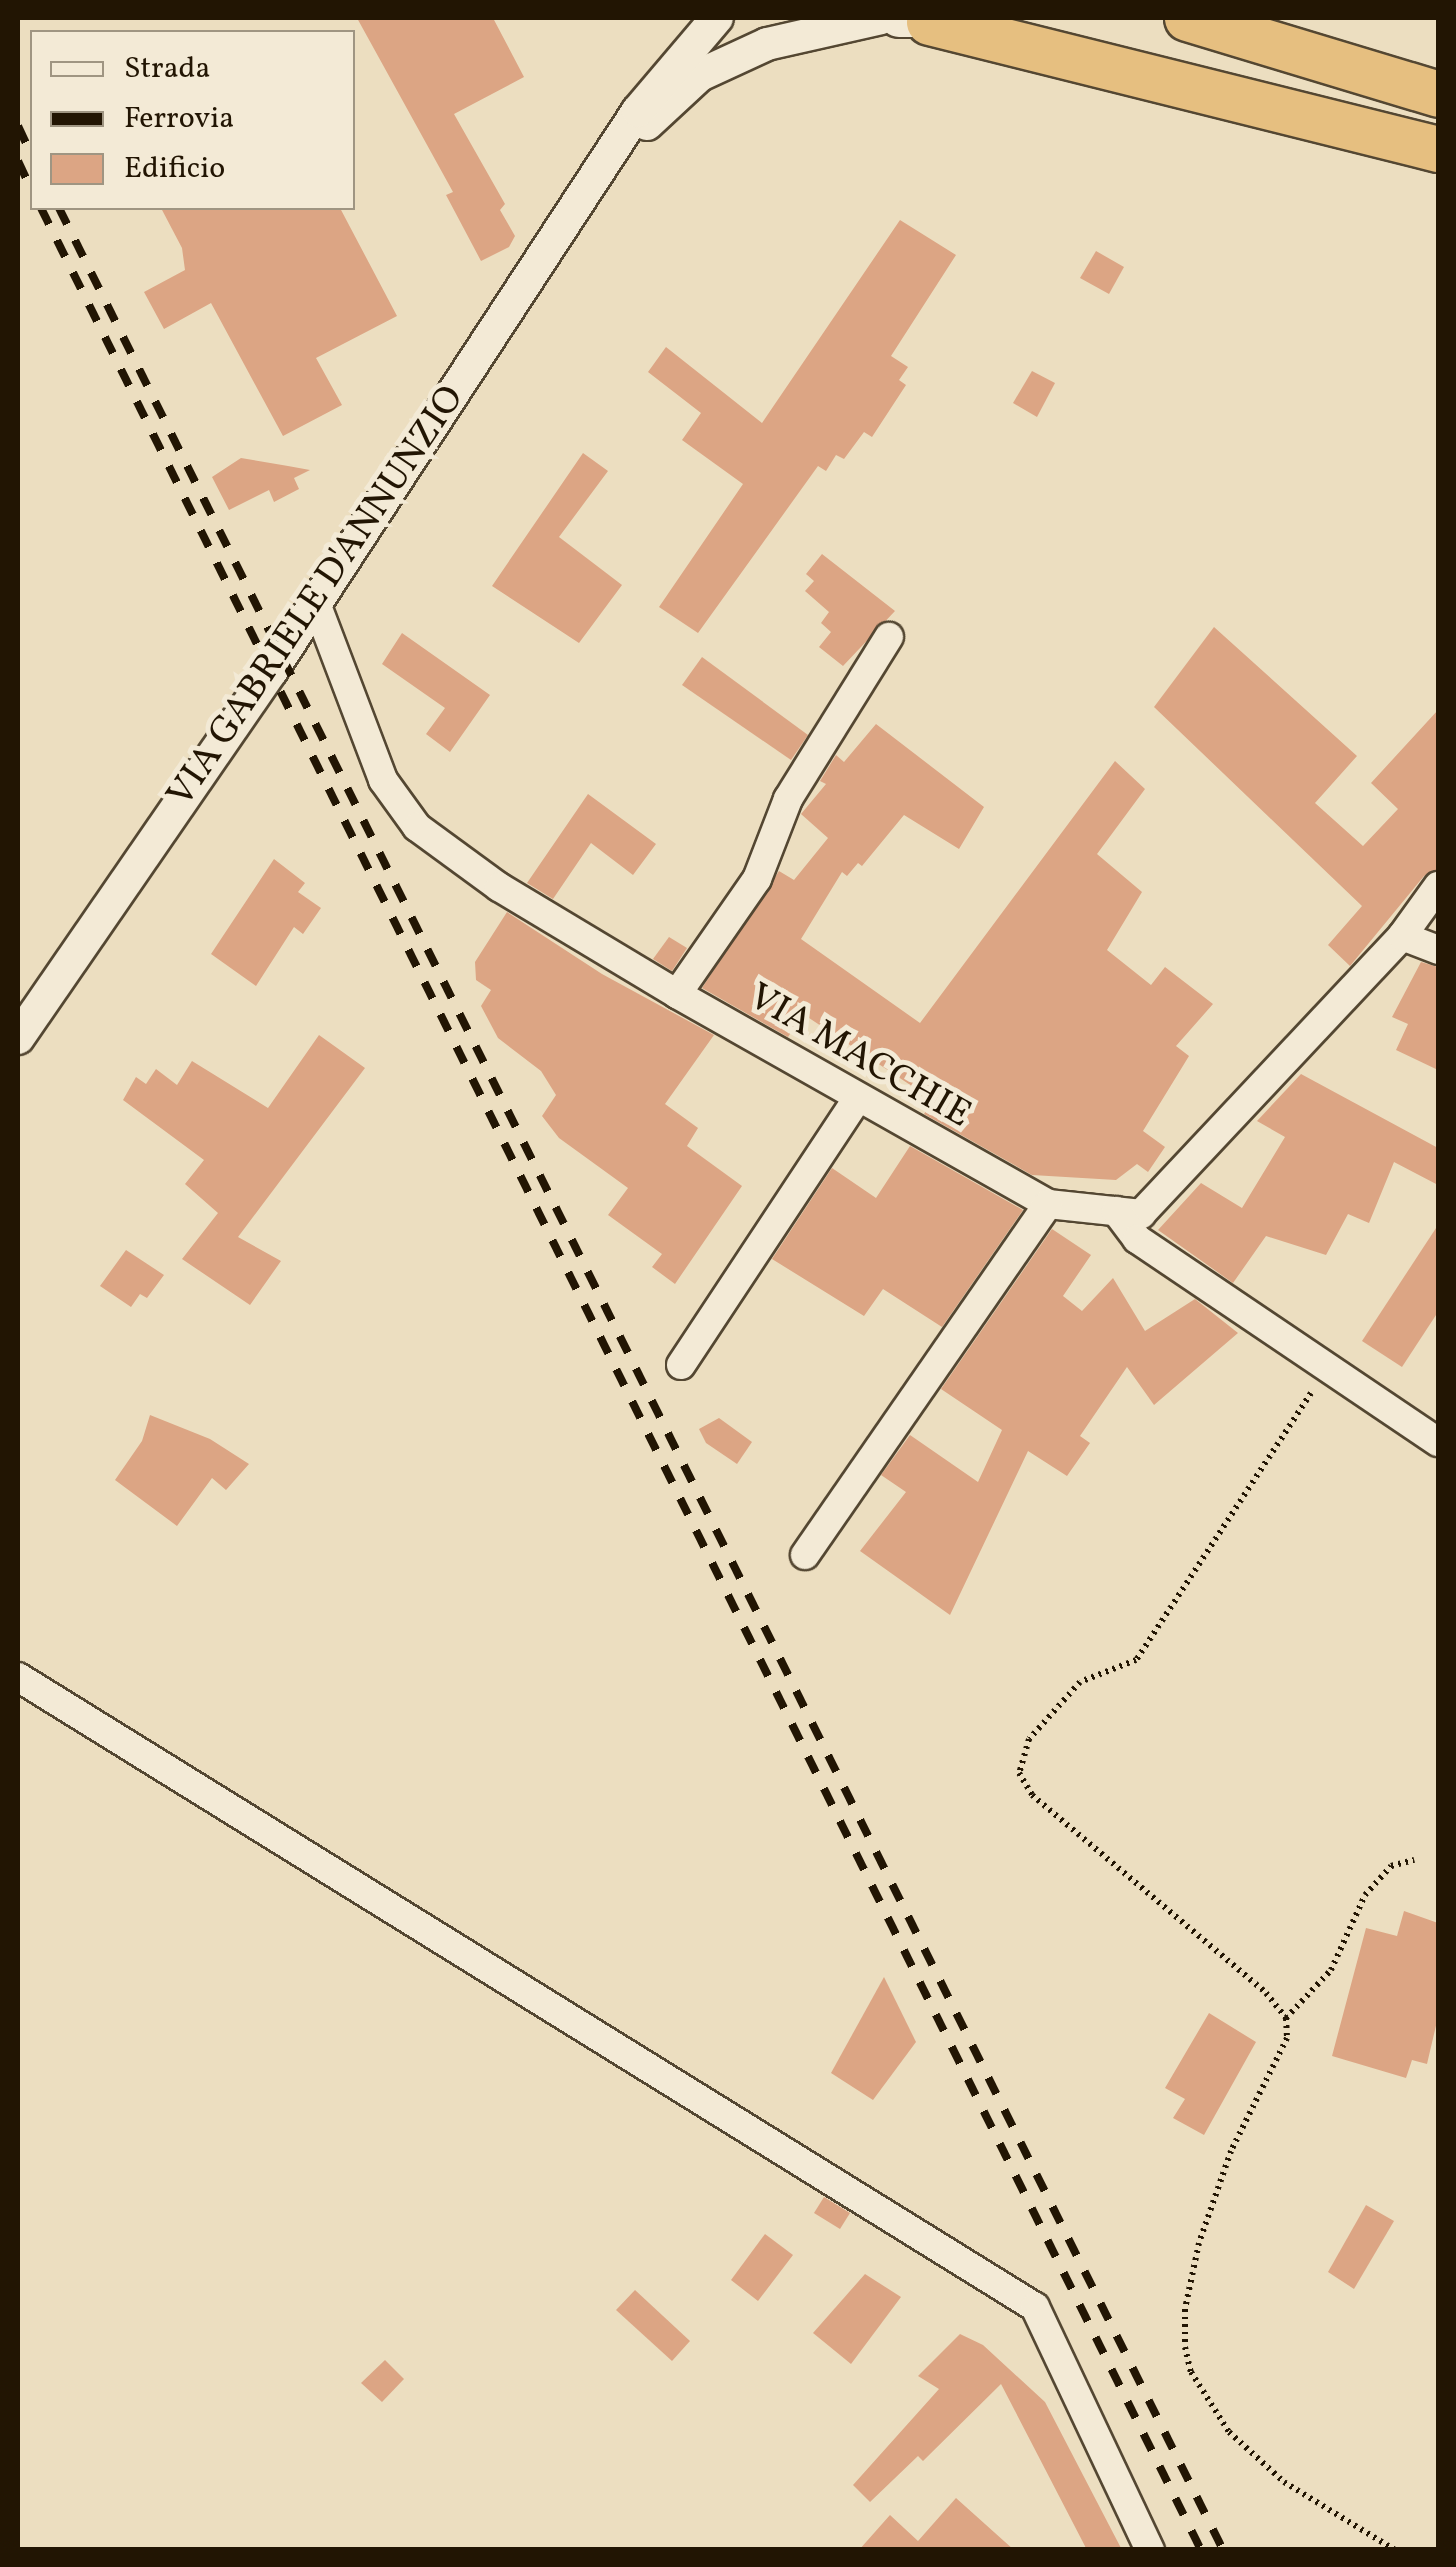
<!DOCTYPE html>
<style>
body{margin:0}
#map{position:relative;width:1456px;height:2567px;overflow:hidden;background:#ecdec0;font-family:Vollkorn,serif}
div>[style]{position:absolute}
[style*='--x']{left:calc(var(--x)*1px);top:calc(var(--y)*1px);width:calc(var(--w)*1px);rotate:calc(var(--a)*1deg)}
.building>*{inset:0;background:#dca584}
.path>*{height:6px;margin-top:-3px;transform-origin:0;background:repeating-linear-gradient(90deg,#221503 0 2.5px,transparent 0 7.5px)}
.roads{filter:drop-shadow(2px 0 #544732) drop-shadow(-2px 0 #544732) drop-shadow(0 2px #544732) drop-shadow(0 -2px #544732)}
.minor>*{height:28px;margin:-14px;padding:0 14px;transform-origin:14px;border-radius:14px;background:#f3ead6}
.tertiary>*{height:32px;margin:-16px;padding:0 16px;transform-origin:16px;border-radius:16px;background:#f3ead6}
.secondary>*{height:38px;margin:-19px;padding:0 19px;transform-origin:19px;border-radius:19px;background:#f3ead6}
.trunk>*{height:45px;margin:-22.5px;padding:0 22.5px;transform-origin:22.5px;border-radius:22.5px;background:#e6bf80}
.rail>*{height:8px;margin-top:-4px;transform-origin:0;background:repeating-linear-gradient(90deg,#221503 0 18px,transparent 0 36px)}
span{translate:-50% -50%;white-space:nowrap;text-align:center;line-height:1.15;-webkit-text-stroke:10px #f3ead6;paint-order:stroke}
.street-label{font-size:38px;color:#221503}
.frame{position:absolute;inset:0;border:20px solid #221503;pointer-events:none}
.legend{position:absolute;left:30px;top:30px;width:325px;height:180px;box-sizing:border-box;background:#f3ead6;border:2px solid #9f9582;margin:0;padding:12px 18px;list-style:none;font-size:30px;color:#221503}
.legend li{display:flex;align-items:center;gap:20px;height:50px}
.legend b{width:50px;border:2px solid #9f9582}
</style>
<div id="map">
<div class="building">
<div style="clip-path:polygon(357px 18px,493px 18px,524px 77px,454px 114px,505px 204px,500px 210px,515px 236px,509px 247px,481px 261px,446px 195px,453px 192px)"></div>
<div style="clip-path:polygon(161px 208px,340px 208px,397px 316px,316px 358px,342px 405px,283px 436px,211px 303px,164px 329px,144px 292px,185px 270px,182px 248px)"></div>
<div style="clip-path:polygon(900px 220px,956px 255px,891px 356px,908px 367px,899px 380px,906px 385px,872px 437px,864px 432px,844px 459px,836px 455px,826px 471px,818px 466px,698px 633px,659px 607px,743px 484px,682px 440px,701px 413px,648px 372px,666px 347px,762px 423px)"></div>
<div style="clip-path:polygon(1096px 251px,1124px 267px,1109px 294px,1080px 278px)"></div>
<div style="clip-path:polygon(1032px 371px,1055px 383px,1037px 417px,1013px 403px)"></div>
<div style="clip-path:polygon(583px 453px,608px 471px,559px 537px,622px 585px,579px 643px,492px 586px)"></div>
<div style="clip-path:polygon(241px 458px,288px 466px,310px 470px,294px 478px,299px 489px,274px 502px,269px 490px,229px 510px,212px 477px)"></div>
<div style="clip-path:polygon(822px 554px,895px 611px,843px 666px,819px 647px,831px 632px,821px 623px,829px 612px,805px 591px,814px 581px,806px 574px)"></div>
<div style="clip-path:polygon(1214px 627px,1357px 756px,1315px 803px,1363px 846px,1398px 809px,1371px 783px,1438px 710px,1438px 869px,1424px 876px,1350px 966px,1328px 945px,1362px 906px,1154px 707px)"></div>
<div style="clip-path:polygon(402px 633px,490px 695px,450px 752px,426px 734px,445px 708px,382px 664px)"></div>
<div style="clip-path:polygon(702px 657px,808px 735px,791px 760px,682px 685px)"></div>
<div style="clip-path:polygon(876px 724px,984px 807px,959px 849px,904px 815px,862px 866px,858px 863px,847px 876px,842px 872px,801px 939px,920px 1023px,1115px 761px,1145px 789px,1097px 854px,1142px 892px,1107px 950px,1151px 985px,1165px 967px,1213px 1004px,1176px 1046px,1189px 1056px,1143px 1131px,1165px 1147px,1148px 1172px,1137px 1164px,1116px 1180px,1032px 1175px,924px 1114px,933px 1100px,803px 1014px,788px 1037px,702px 988px,779px 871px,794px 880px,828px 838px,801px 814px,826px 784px,820px 781px,836px 755px,844px 762px)"></div>
<div style="clip-path:polygon(588px 794px,656px 844px,633px 875px,591px 843px,553px 899px,527px 883px)"></div>
<div style="clip-path:polygon(274px 859px,305px 883px,298px 892px,321px 908px,303px 934px,294px 927px,256px 986px,211px 954px)"></div>
<div style="clip-path:polygon(507px 912px,602px 974px,714px 1035px,665px 1104px,698px 1128px,687px 1146px,742px 1186px,675px 1284px,652px 1267px,662px 1254px,608px 1215px,628px 1188px,559px 1138px,542px 1116px,556px 1095px,541px 1071px,498px 1038px,481px 1006px,491px 990px,476px 980px,475px 962px)"></div>
<div style="clip-path:polygon(669px 937px,687px 948px,672px 971px,653px 959px)"></div>
<div style="clip-path:polygon(1421px 962px,1438px 967px,1438px 1070px,1396px 1050px,1408px 1024px,1392px 1017px)"></div>
<div style="clip-path:polygon(319px 1035px,365px 1068px,238px 1237px,281px 1261px,250px 1305px,182px 1259px,218px 1213px,185px 1184px,204px 1160px,123px 1100px,136px 1077px,146px 1084px,156px 1069px,177px 1085px,192px 1061px,268px 1108px)"></div>
<div style="clip-path:polygon(1301px 1074px,1438px 1148px,1438px 1185px,1394px 1162px,1369px 1223px,1348px 1214px,1326px 1255px,1266px 1236px,1233px 1283px,1158px 1230px,1201px 1183px,1242px 1208px,1285px 1137px,1257px 1121px)"></div>
<div style="clip-path:polygon(910px 1146px,1023px 1210px,942px 1327px,883px 1289px,864px 1316px,772px 1259px,832px 1168px,876px 1198px)"></div>
<div style="clip-path:polygon(1438px 1225px,1438px 1312px,1402px 1367px,1362px 1341px)"></div>
<div style="clip-path:polygon(1052px 1229px,1091px 1255px,1063px 1296px,1082px 1311px,1113px 1278px,1145px 1331px,1195px 1299px,1238px 1333px,1154px 1405px,1127px 1367px,1080px 1436px,1090px 1443px,1067px 1476px,1028px 1451px,950px 1615px,860px 1551px,906px 1492px,881px 1475px,910px 1435px,978px 1482px,1002px 1430px,941px 1389px)"></div>
<div style="clip-path:polygon(126px 1250px,164px 1275px,147px 1298px,140px 1294px,131px 1307px,100px 1286px)"></div>
<div style="clip-path:polygon(150px 1415px,210px 1439px,249px 1464px,226px 1490px,212px 1478px,177px 1526px,115px 1480px,142px 1441px)"></div>
<div style="clip-path:polygon(719px 1418px,752px 1442px,737px 1464px,706px 1443px,699px 1429px)"></div>
<div style="clip-path:polygon(1404px 1911px,1438px 1923px,1438px 2017px,1427px 2064px,1412px 2060px,1406px 2078px,1332px 2056px,1366px 1928px,1397px 1936px)"></div>
<div style="clip-path:polygon(884px 1977px,916px 2042px,873px 2100px,831px 2073px)"></div>
<div style="clip-path:polygon(1209px 2013px,1256px 2042px,1204px 2135px,1173px 2118px,1185px 2099px,1165px 2088px)"></div>
<div style="clip-path:polygon(824px 2197px,850px 2213px,840px 2229px,814px 2213px)"></div>
<div style="clip-path:polygon(1366px 2205px,1394px 2221px,1354px 2289px,1328px 2272px)"></div>
<div style="clip-path:polygon(765px 2234px,793px 2255px,758px 2301px,731px 2280px)"></div>
<div style="clip-path:polygon(865px 2274px,901px 2297px,851px 2364px,813px 2333px)"></div>
<div style="clip-path:polygon(635px 2290px,690px 2341px,672px 2361px,616px 2310px)"></div>
<div style="clip-path:polygon(960px 2334px,983px 2345px,1045px 2402px,1122px 2550px,1087px 2550px,1001px 2384px,923px 2461px,918px 2456px,870px 2502px,853px 2485px,939px 2389px,918px 2376px)"></div>
<div style="clip-path:polygon(385px 2360px,404px 2379px,382px 2402px,361px 2383px)"></div>
<div style="clip-path:polygon(956px 2498px,1014px 2550px,859px 2550px,890px 2515px,918px 2541px)"></div>
</div>
<div class="path">
<div style="--x:1311;--y:1393;--w:319;--a:123.2"></div>
<div style="--x:1136;--y:1660;--w:60;--a:158.6"></div>
<div style="--x:1080;--y:1682;--w:76;--a:131.8"></div>
<div style="--x:1029;--y:1739;--w:35;--a:106"></div>
<div style="--x:1019;--y:1773;--w:26;--a:59"></div>
<div style="--x:1032;--y:1795;--w:307;--a:40.2"></div>
<div style="--x:1266;--y:1993;--w:32;--a:51"></div>
<div style="--x:1286;--y:2018;--w:20;--a:87"></div>
<div style="--x:1287;--y:2038;--w:126;--a:116.4"></div>
<div style="--x:1231;--y:2151;--w:97;--a:109.2"></div>
<div style="--x:1199;--y:2243;--w:67;--a:102"></div>
<div style="--x:1185;--y:2309;--w:38;--a:90"></div>
<div style="--x:1185;--y:2347;--w:26;--a:77"></div>
<div style="--x:1191;--y:2372;--w:71;--a:57.7"></div>
<div style="--x:1229;--y:2432;--w:74;--a:42.3"></div>
<div style="--x:1284;--y:2482;--w:130;--a:31.5"></div>
<div style="--x:1286;--y:2018;--w:66;--a:-46.8"></div>
<div style="--x:1331;--y:1970;--w:82;--a:-65.6"></div>
<div style="--x:1365;--y:1895;--w:39;--a:-48"></div>
<div style="--x:1391;--y:1866;--w:24;--a:-15"></div>
</div>
<div class="roads">
<div class="minor">
<div style="--x:314;--y:598;--w:195;--a:69.2"></div>
<div style="--x:383;--y:780;--w:58;--a:54.1"></div>
<div style="--x:417;--y:827;--w:102;--a:36.2"></div>
<div style="--x:499;--y:887;--w:208;--a:31"></div>
<div style="--x:677;--y:994;--w:426;--a:29.5"></div>
<div style="--x:1048;--y:1204;--w:94;--a:6.1"></div>
<div style="--x:1141;--y:1214;--w:381;--a:-46.8"></div>
<div style="--x:1402;--y:936;--w:62;--a:-54.2"></div>
<div style="--x:1402;--y:936;--w:39;--a:21"></div>
<div style="--x:677;--y:994;--w:140;--a:-55.2"></div>
<div style="--x:757;--y:879;--w:86;--a:-68.8"></div>
<div style="--x:788;--y:799;--w:191;--a:-58.1"></div>
<div style="--x:1116;--y:1211;--w:35;--a:53"></div>
<div style="--x:1137;--y:1239;--w:363;--a:34"></div>
<div style="--x:681;--y:1365;--w:319;--a:-56.5"></div>
<div style="--x:805;--y:1555;--w:427;--a:-55.3"></div>
<div style="--x:18;--y:1677;--w:1196;--a:31.78"></div>
<div style="--x:1035;--y:2307;--w:269;--a:64.7"></div>
</div>
<div class="tertiary">
<div style="--x:647;--y:124;--w:72;--a:-42.8"></div>
<div style="--x:700;--y:75;--w:74;--a:-24.8"></div>
<div style="--x:767;--y:44;--w:117;--a:-12.8"></div>
<div style="--x:18;--y:1038;--w:447;--a:-55.4"></div>
<div style="--x:272;--y:670;--w:668;--a:-56.79"></div>
<div style="--x:638;--y:111;--w:122;--a:-49.7"></div>
</div>
<div class="secondary">
<div style="--x:899;--y:18;--w:59;--a:0"></div>
</div>
<div class="trunk">
<div style="--x:1187;--y:18;--w:262;--a:16.8"></div>
<div style="--x:929;--y:22;--w:525;--a:14.01"></div>
</div>
</div>
<div class="rail">
<div style="--x:18;--y:126;--w:33;--a:65"></div>
<div style="--x:18;--y:161;--w:33;--a:65"></div>
<div style="--x:41;--y:208;--w:2614;--a:63.65"></div>
<div style="--x:59;--y:208;--w:2615;--a:63.57"></div>
</div>
<div class="street-label">
<span style="left:317px;top:597px;rotate:-56deg">VIA GABRIELE D'ANNUNZIO</span>
<span style="left:859px;top:1057px;rotate:30deg">VIA MACCHIE</span>
</div>
<div class="frame"></div>
<ul class="legend">
<li><b style="height:12px;background:#f3ead6"></b>Strada</li>
<li><b style="height:12px;background:#221503"></b>Ferrovia</li>
<li><b style="height:28px;background:#dca584"></b>Edificio</li>
</ul>
</div>
